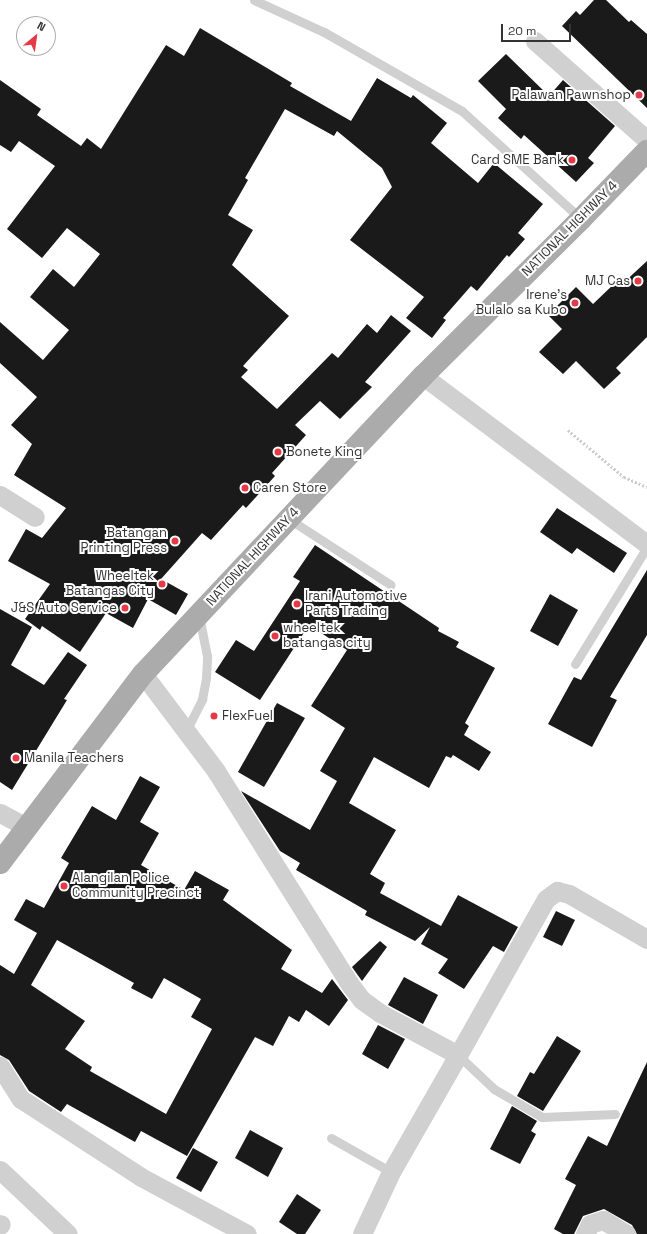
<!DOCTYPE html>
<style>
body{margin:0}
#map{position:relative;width:647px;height:1234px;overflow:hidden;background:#fff;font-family:"Space Grotesk",sans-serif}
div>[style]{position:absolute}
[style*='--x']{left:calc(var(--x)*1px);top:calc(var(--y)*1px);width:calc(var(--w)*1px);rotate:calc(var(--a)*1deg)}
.building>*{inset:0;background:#1a1a1a}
.path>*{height:2.5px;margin-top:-1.25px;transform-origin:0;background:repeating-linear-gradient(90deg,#cdcdcd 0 2px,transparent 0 4px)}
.service>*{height:9px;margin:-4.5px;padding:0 4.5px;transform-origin:4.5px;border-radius:4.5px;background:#d0d0d0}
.minor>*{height:19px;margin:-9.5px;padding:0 9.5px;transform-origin:9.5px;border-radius:9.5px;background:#d0d0d0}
.primary>*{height:22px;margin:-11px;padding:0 11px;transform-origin:11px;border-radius:11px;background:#ababab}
.dots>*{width:11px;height:11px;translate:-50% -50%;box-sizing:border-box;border:2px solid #fff;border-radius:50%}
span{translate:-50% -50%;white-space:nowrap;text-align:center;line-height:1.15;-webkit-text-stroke:4px #fff;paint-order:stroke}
.poi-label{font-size:13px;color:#333}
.right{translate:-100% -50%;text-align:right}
.left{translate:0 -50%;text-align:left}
.street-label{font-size:13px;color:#333}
.north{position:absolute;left:16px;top:16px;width:40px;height:40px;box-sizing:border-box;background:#fff;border:1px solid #adadad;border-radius:50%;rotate:29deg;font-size:11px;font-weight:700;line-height:16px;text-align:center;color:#333}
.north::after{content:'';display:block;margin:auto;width:14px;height:18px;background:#e63946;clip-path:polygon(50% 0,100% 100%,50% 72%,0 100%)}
.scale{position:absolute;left:501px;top:24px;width:70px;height:18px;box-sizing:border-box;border:2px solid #333;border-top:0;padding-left:5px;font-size:12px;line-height:14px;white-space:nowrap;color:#333;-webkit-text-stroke:3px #fff;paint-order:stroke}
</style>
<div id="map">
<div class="building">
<div style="clip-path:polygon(594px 0,606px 0,629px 22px,631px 20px,647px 34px,647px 108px,562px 26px,576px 11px,580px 15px)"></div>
<div style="clip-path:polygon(200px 28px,292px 83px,290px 86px,351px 121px,377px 78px,411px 98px,413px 95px,447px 123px,431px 143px,478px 183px,494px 163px,543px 204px,518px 233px,525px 239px,509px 257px,507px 255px,477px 291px,471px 286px,443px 318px,446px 320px,432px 338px,406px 318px,424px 297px,350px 240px,392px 187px,382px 168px,337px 131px,334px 136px,285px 109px,245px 178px,248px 180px,228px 215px,253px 230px,232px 265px,289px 316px,243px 366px,248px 370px,241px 377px,277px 409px,332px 353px,338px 358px,367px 324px,377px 333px,391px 315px,411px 331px,365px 382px,372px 387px,340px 419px,320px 401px,295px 425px,306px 435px,272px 473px,275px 476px,246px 508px,243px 505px,211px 540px,202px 533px,161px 579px,188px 594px,176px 615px,148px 599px,133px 628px,106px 613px,80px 652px,42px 626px,40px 630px,25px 619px,50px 584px,8px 561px,26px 529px,42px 538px,66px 508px,14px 475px,32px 444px,11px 425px,37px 397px,0 363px,0 322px,43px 360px,69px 330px,30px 297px,53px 269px,74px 287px,100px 254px,67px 228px,42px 258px,7px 229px,55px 166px,19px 141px,11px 152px,0 145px,0 80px,41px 109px,37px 115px,81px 146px,87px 138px,101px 149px,166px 45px,184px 56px)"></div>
<div style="clip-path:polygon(506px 54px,549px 96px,563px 80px,615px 126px,588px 158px,594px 163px,576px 182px,524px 135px,521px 139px,498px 118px,506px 109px,478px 81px)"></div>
<div style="clip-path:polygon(647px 261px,647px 337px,616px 368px,621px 373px,604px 389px,576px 361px,563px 374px,539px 352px,562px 329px,548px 315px,576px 287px,593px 304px,616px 282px,620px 286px)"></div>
<div style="clip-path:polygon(557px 508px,627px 553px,614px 573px,577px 548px,572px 554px,540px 532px)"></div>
<div style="clip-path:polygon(315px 545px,439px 628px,438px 631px,459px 642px,456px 647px,495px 668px,465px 723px,469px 726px,464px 735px,491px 752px,479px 771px,453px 755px,451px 758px,446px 756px,429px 788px,374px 757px,349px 803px,396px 830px,370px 874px,385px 883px,380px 893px,441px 926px,458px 895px,518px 927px,504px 952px,493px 946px,464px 989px,438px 973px,448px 959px,421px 944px,430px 927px,415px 941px,365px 915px,367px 911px,296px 870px,300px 863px,280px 851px,241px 791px,310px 830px,337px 781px,320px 771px,345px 728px,311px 706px,347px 650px,309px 625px,260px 700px,215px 672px,236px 640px,254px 651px,300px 581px,293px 577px)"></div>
<div style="clip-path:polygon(647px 570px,647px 635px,610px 697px,617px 700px,592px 747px,548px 724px,574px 677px,581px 680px)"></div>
<div style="clip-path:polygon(550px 594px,578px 610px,558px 646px,530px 631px)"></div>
<div style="clip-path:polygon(0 609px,32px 627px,11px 665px,44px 685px,68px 652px,87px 665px,64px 699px,67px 700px,12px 790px,0 782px)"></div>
<div style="clip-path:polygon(277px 703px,305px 718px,264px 787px,238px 772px)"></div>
<div style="clip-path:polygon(evenodd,140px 776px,160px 787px,140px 822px,159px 833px,141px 865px,184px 890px,195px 871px,229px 890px,223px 900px,292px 950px,281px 969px,322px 993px,332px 979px,348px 1000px,329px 1026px,306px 1010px,299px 1022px,289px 1016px,273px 1046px,255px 1037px,187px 1156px,141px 1131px,135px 1142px,67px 1104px,61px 1112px,29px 1091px,9px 1060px,0 1055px,0 965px,14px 974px,37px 933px,14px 920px,26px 899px,44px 908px,69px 863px,61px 858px,92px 806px,116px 820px,140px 776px,57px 940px,134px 983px,131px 988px,152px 999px,164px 978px,201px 999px,191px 1017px,212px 1029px,166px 1114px,90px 1071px,92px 1067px,65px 1049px,85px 1021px,31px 985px,57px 940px)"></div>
<div style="clip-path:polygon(556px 911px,575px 920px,562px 946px,543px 937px)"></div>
<div style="clip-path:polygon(380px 941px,387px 947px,362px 981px,352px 967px)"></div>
<div style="clip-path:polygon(404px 977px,438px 995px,423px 1024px,388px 1005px)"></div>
<div style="clip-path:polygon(378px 1025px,405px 1039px,388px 1069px,362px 1054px)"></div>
<div style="clip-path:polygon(557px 1036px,581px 1051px,543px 1111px,517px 1096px,530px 1072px,534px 1074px)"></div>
<div style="clip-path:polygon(647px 1062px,647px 1234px,637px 1234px,632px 1225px,604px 1209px,583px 1216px,574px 1234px,563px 1234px,554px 1229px,576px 1185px,565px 1179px,588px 1136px,607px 1146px)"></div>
<div style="clip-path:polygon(512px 1106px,537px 1121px,531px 1131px,536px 1134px,520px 1164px,490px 1149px)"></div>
<div style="clip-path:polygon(250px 1130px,283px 1148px,268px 1177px,235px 1158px)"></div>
<div style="clip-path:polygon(193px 1148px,218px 1162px,201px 1192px,176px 1178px)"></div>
<div style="clip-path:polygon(297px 1194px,321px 1210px,305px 1234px,297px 1234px,279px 1222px)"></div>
</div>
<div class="path">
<div style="--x:568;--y:430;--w:73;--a:40"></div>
<div style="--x:624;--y:477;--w:25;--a:23"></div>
</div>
<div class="service">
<div style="--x:254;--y:0;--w:77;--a:24.6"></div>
<div style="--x:324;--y:32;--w:159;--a:29.8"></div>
<div style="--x:462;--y:111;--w:161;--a:42.2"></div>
<div style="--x:289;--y:519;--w:121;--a:32.9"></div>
<div style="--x:575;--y:664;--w:137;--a:-58.4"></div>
<div style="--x:187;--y:729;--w:34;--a:-63"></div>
<div style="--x:202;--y:699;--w:21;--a:-79"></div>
<div style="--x:206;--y:678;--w:22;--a:-87"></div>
<div style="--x:207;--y:656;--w:41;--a:-101.3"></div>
<div style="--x:458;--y:1055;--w:50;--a:43.4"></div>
<div style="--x:494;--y:1089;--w:56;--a:30.3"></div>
<div style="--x:542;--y:1117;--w:73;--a:-2.4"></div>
<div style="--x:331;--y:1138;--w:69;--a:29.5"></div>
</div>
<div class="minor">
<div style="--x:535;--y:41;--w:149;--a:41.5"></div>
<div style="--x:423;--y:376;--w:280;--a:36.9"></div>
<div style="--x:0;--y:495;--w:41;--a:32.2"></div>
<div style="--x:143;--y:674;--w:121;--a:53"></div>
<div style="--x:216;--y:771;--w:250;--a:57.9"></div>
<div style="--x:349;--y:983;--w:21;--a:53"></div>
<div style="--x:362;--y:1000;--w:22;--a:36"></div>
<div style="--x:380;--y:1013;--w:89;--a:28.3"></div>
<div style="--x:458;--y:1055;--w:135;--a:119.8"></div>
<div style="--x:391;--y:1172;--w:68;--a:115.1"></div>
<div style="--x:0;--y:813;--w:30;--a:28"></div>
<div style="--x:458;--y:1055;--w:179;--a:-60.6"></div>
<div style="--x:546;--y:899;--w:14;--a:-36"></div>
<div style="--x:557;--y:891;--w:12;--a:14"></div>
<div style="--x:569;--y:894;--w:90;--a:30"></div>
<div style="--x:0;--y:1066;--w:39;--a:58"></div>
<div style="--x:21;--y:1099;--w:143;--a:33"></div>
<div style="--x:141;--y:1177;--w:120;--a:28.3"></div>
<div style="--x:0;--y:1170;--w:93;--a:43.3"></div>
<div style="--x:0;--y:1225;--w:1;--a:-45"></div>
<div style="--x:585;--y:1234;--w:11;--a:-63"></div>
<div style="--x:590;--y:1224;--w:14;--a:-17"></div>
<div style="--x:603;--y:1220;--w:27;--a:31"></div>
</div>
<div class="primary">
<div style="--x:0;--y:863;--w:237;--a:-52.9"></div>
<div style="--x:143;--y:674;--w:409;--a:-46.8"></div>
<div style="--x:423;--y:376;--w:223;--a:-44.8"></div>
<div style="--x:581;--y:219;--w:95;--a:-45.9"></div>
</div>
<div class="dots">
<div style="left:639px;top:95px;background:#e63946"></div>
<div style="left:572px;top:160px;background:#e63946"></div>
<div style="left:638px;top:281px;background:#e63946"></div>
<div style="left:575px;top:303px;background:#e63946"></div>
<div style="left:278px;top:452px;background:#e63946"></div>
<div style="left:245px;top:488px;background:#e63946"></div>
<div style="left:175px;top:541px;background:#e63946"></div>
<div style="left:162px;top:584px;background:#e63946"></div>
<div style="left:297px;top:604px;background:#e63946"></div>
<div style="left:125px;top:608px;background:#e63946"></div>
<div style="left:275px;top:636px;background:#e63946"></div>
<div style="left:214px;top:716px;background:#e63946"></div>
<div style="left:16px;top:758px;background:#e63946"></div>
<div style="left:64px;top:886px;background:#e63946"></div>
</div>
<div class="poi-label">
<span class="right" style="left:631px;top:95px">Palawan Pawnshop</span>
<span class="right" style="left:564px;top:160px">Card SME Bank</span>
<span class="right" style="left:630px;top:281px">MJ Cas</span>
<span class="right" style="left:567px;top:303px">Irene's<br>Bulalo sa Kubo</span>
<span class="left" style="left:286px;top:452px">Bonete King</span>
<span class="left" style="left:253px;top:488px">Caren Store</span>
<span class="right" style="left:167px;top:541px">Batangan<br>Printing Press</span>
<span class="right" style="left:154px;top:584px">Wheeltek<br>Batangas City</span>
<span class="left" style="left:305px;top:604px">Irani Automotive<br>Parts Trading</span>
<span class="right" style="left:117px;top:608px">J&amp;S Auto Service</span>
<span class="left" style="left:283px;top:636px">wheeltek<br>batangas city</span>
<span class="left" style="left:222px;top:716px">FlexFuel</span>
<span class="left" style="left:24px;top:758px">Manila Teachers</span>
<span class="left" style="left:72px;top:886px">Alangilan Police<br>Community Precinct</span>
</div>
<div class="street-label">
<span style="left:570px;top:229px;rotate:-45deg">NATIONAL HIGHWAY 4</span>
<span style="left:253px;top:557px;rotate:-47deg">NATIONAL HIGHWAY 4</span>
</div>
<div class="north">N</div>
<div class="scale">20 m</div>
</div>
